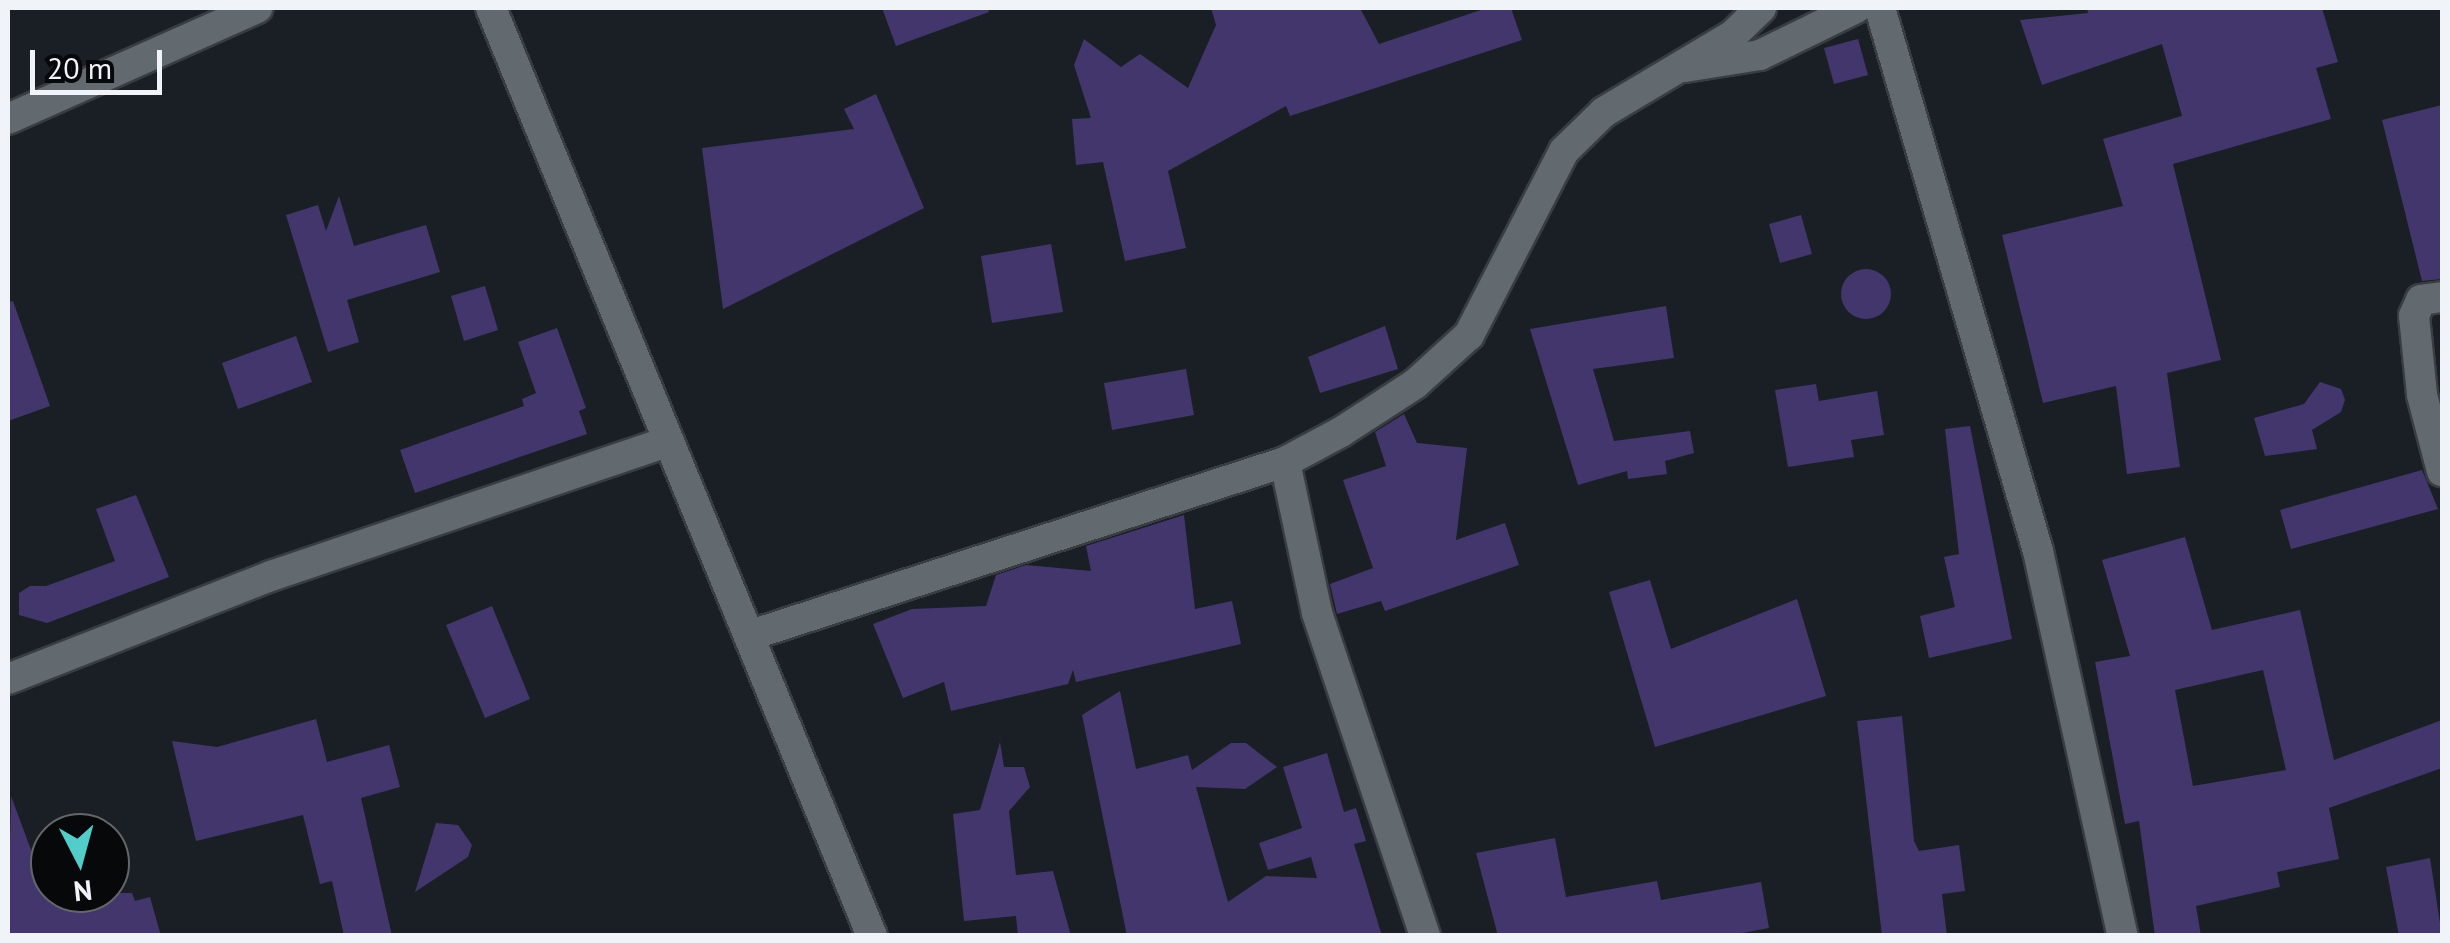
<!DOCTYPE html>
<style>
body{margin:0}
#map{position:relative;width:2450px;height:943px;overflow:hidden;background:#191f24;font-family:"PT Sans",sans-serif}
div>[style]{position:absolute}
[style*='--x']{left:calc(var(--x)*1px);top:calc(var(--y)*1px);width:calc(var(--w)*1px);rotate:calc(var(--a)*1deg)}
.building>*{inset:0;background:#43366d}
.round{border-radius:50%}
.roads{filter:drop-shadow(2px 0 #393d41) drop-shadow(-2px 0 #393d41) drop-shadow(0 2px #393d41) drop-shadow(0 -2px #393d41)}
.minor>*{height:30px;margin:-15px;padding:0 15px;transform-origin:15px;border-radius:15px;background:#62696f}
span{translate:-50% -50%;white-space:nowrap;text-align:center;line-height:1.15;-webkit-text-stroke:9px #06080a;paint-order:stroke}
.frame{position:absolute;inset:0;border:10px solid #f0f4f8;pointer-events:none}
.north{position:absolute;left:30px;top:813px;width:100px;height:100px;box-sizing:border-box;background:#06080a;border:2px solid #646669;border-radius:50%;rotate:174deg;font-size:28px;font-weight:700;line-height:40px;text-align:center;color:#f0f4f8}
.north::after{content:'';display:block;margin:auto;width:35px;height:45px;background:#53cdca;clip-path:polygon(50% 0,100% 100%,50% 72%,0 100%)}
.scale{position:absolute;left:30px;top:50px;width:132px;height:45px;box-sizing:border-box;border:5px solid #f0f4f8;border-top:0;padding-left:12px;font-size:30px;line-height:35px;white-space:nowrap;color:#f0f4f8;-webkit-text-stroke:8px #06080a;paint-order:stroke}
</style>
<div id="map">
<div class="building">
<div style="clip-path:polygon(882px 8px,988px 8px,989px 12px,896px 46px)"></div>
<div style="clip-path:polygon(1211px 8px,1360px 8px,1379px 44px,1487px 8px,1511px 8px,1522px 40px,1290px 116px,1286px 106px,1168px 171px,1186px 248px,1125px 261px,1103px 162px,1076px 165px,1072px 119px,1091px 118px,1074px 65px,1084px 39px,1121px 67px,1140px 54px,1188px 88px,1216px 25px)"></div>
<div style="clip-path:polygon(2087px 8px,2322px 8px,2338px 62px,2316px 68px,2331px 119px,2173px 164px,2221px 360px,2167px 373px,2180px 467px,2127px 474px,2116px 386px,2043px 403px,2002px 235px,2123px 206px,2103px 139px,2182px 116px,2162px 44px,2042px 85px,2020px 20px,2088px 13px)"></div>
<div style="clip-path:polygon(1858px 39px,1868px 75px,1834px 84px,1824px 48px)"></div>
<div style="clip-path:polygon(876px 94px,924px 208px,723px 309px,702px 148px,854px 129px,844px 109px)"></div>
<div style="clip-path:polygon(2442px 105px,2442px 279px,2422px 281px,2382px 120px)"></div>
<div style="clip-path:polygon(339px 196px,354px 246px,426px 225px,440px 272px,347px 300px,359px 342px,328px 352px,286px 215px,318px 205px,326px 231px)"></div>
<div style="clip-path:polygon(1801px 215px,1812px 254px,1780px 263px,1769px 224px)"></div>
<div style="clip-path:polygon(1051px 244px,1063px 312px,992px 323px,981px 256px)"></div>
<div class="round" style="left:1841px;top:269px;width:50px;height:50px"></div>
<div style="clip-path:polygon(485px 286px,498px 330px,464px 341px,451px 296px)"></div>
<div style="clip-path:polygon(13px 301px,50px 406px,8px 421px,8px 302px)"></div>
<div style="clip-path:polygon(1666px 306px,1674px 358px,1593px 369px,1614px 441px,1690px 431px,1694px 453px,1665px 461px,1667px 474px,1628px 479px,1627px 471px,1578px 485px,1530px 329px)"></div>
<div style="clip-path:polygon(1385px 326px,1398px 369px,1320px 393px,1308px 357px)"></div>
<div style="clip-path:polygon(557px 328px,586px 408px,579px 411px,587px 434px,415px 493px,400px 450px,524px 406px,522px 399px,536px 393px,518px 342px)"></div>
<div style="clip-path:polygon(296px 336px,312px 382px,238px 409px,222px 363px)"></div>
<div style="clip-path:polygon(1186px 369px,1194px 415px,1112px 430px,1104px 383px)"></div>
<div style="clip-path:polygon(2320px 382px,2341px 389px,2345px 400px,2341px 412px,2312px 430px,2317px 449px,2265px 456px,2254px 418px,2304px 404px)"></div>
<div style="clip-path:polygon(1816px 384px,1819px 401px,1877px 391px,1884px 435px,1851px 440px,1854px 457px,1788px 467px,1775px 390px)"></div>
<div style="clip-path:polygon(1404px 414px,1417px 443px,1467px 448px,1456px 540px,1505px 523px,1519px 565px,1385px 611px,1381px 601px,1337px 614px,1330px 584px,1373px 568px,1343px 480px,1386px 466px,1375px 432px)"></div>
<div style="clip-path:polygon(1970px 426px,2012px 639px,1929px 658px,1920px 616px,1955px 607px,1944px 557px,1959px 554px,1945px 429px)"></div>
<div style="clip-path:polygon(2422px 470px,2438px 509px,2291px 549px,2280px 510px)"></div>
<div style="clip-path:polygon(136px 495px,169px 577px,47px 623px,19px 615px,19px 593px,30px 586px,46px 586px,115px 561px,96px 509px)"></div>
<div style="clip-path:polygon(1184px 515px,1195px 609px,1232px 601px,1241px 644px,1076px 682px,1073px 670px,1068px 684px,951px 711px,944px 682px,903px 698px,873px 624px,912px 609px,986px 606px,996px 575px,1026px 565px,1091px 571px,1086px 546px)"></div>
<div style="clip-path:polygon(evenodd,2185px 537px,2212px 630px,2300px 610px,2334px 760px,2442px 720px,2442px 768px,2329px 808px,2339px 859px,2277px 872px,2280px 887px,2196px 906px,2201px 936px,2155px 936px,2139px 821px,2125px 824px,2095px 662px,2130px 656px,2102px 560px,2185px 537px,2263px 670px,2286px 770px,2193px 786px,2175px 690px,2263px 670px)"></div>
<div style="clip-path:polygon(1650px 580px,1671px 649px,1797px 599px,1826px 696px,1655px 747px,1609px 592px)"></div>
<div style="clip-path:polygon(492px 606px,530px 699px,485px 718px,446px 625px)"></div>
<div style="clip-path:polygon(1120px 691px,1136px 769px,1188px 755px,1192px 770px,1231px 743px,1246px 743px,1277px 767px,1245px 789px,1196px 787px,1228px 902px,1266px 876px,1317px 878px,1311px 857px,1268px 870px,1259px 843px,1302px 828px,1283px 767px,1327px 753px,1344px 812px,1356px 808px,1366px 841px,1354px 844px,1382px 936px,1127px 936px,1082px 715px)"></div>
<div style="clip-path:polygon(1902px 716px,1914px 841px,1919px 851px,1959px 845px,1965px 891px,1942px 894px,1947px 936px,1882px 936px,1857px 721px)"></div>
<div style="clip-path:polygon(316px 719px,327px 762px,389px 745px,400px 787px,361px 798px,392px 936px,344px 936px,332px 881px,320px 884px,303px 815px,196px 841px,172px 741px,217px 747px)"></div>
<div style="clip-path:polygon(1000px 742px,1004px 767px,1024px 767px,1030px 787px,1009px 811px,1016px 875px,1053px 871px,1071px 936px,1018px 936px,1016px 916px,964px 921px,953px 814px,980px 810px)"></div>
<div style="clip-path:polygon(11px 796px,47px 893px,132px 893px,135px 901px,150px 897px,161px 936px,8px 936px)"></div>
<div style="clip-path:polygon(436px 823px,458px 825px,472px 845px,468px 857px,415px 892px)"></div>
<div style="clip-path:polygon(1555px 838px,1566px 897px,1657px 881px,1661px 900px,1761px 882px,1769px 928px,1726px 936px,1498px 936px,1476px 853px)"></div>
<div style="clip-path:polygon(2430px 858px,2442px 936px,2399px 936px,2386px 867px)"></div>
</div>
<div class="roads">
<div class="minor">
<div style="--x:491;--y:8;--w:1003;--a:67.68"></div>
<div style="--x:1880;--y:8;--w:566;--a:73.78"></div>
<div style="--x:2038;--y:551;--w:394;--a:77.6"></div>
<div style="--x:1685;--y:67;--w:76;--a:-9.1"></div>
<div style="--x:1760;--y:55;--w:107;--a:-26.1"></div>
<div style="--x:8;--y:119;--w:273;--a:-24"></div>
<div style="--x:2442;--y:297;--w:21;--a:172"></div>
<div style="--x:2421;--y:300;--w:17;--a:114"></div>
<div style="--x:2414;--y:316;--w:79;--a:84.2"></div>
<div style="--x:2422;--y:395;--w:79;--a:75.3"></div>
<div style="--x:1285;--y:462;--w:154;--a:78"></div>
<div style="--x:1317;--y:613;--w:341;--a:71.5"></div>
<div style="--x:751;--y:635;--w:561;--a:-17.95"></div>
<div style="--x:1285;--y:462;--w:64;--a:-28.2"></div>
<div style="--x:1341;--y:432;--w:88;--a:-33"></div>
<div style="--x:1415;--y:384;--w:73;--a:-42.2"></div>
<div style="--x:1469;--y:335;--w:207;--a:-62.7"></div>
<div style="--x:1564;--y:151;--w:56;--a:-44.3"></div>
<div style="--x:1604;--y:112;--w:150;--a:-30.8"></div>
<div style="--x:1733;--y:35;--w:39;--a:-44"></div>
<div style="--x:8;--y:679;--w:282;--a:-21.4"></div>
<div style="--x:271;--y:576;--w:420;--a:-18.7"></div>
</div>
</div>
<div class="frame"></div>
<div class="north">N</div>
<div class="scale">20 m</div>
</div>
